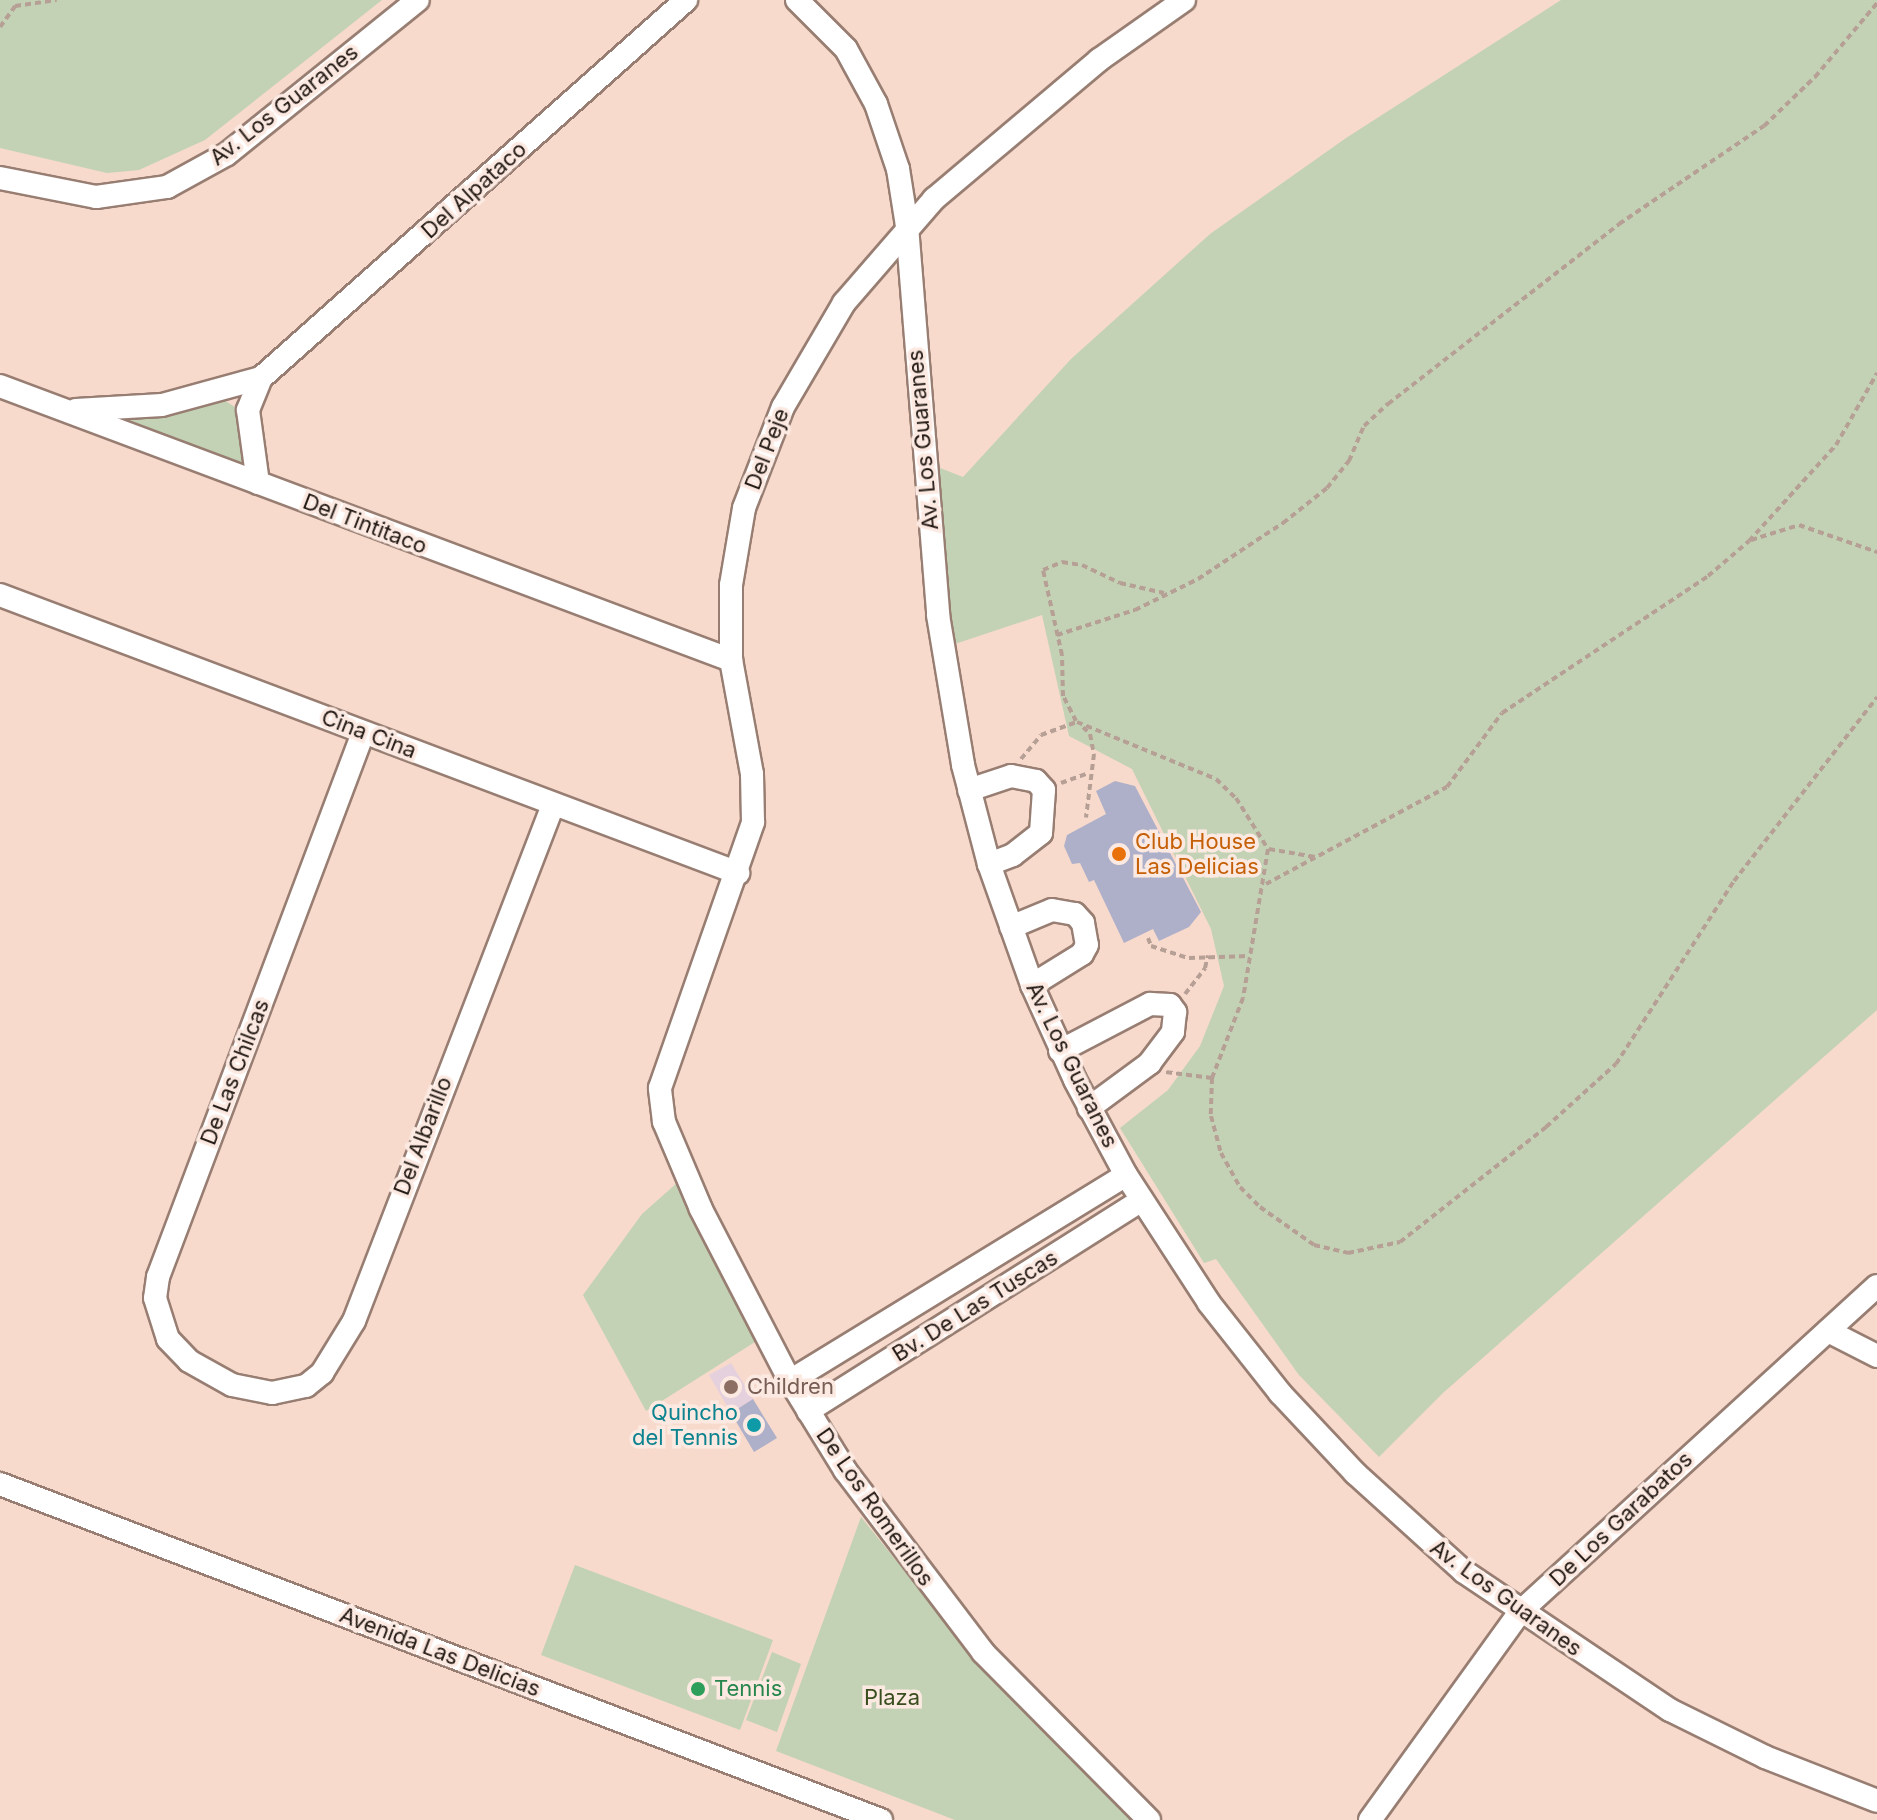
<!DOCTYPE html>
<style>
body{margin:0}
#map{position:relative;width:1877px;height:1820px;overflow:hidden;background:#f7dacc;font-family:Inter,sans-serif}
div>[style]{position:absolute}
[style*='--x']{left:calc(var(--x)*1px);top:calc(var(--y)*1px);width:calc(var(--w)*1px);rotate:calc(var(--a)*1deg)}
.education>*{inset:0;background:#e5d0de}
.green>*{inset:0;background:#c3d2b4}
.building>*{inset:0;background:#aeb0c9}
.path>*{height:4px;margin-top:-2px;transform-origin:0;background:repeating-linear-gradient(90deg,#b69f94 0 6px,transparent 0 10px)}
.roads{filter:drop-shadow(2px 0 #987e72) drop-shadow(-2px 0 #987e72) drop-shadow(0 2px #987e72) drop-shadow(0 -2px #987e72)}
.minor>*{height:22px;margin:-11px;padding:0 11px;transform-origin:11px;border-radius:11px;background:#fff}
.dots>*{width:22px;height:22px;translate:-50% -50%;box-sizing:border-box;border:4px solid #fceae2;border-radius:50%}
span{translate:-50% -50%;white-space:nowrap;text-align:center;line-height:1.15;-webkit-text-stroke:7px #fceae2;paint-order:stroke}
.street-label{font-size:22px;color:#221813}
.food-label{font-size:22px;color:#c56008}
.left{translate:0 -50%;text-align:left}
.education-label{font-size:22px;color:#785e54}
.culture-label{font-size:22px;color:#0d838f}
.right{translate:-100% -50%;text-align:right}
.leisure-label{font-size:22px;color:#27864d}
.park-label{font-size:22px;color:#394e1e}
</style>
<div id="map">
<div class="education">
<div style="clip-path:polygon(731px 1363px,753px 1399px,731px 1413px,709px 1375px)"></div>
</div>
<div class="green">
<div style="clip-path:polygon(0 0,382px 0,205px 140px,139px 170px,107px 173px,0 148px)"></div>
<div style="clip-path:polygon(1561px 0,1877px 0,1877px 1010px,1443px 1393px,1379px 1457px,1299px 1375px,1216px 1259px,1204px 1263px,1120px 1128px,1168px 1090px,1200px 1046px,1224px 986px,1211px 929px,1132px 769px,1069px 736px,1042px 615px,952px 645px,935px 466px,963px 477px,1071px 359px,1210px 234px,1346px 138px)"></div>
<div style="clip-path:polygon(222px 399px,240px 410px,245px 458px,240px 467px,110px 420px)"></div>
<div style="clip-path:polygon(678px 1182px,755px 1342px,646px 1411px,583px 1295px,642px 1214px)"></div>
<div style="clip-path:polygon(861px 1517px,953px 1631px,1142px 1820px,955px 1820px,776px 1751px)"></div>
<div style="clip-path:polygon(575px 1565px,773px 1640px,740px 1730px,541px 1655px)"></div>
<div style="clip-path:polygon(772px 1652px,801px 1664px,777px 1732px,746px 1720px)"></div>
</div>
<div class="building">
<div style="clip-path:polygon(1115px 781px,1135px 786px,1201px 912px,1189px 927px,1159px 941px,1153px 929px,1124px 943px,1094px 880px,1089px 882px,1080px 863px,1072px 864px,1064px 846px,1067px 835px,1106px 814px,1096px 791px)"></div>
<div style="clip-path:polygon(753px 1399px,777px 1438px,754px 1452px,731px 1413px)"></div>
</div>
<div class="path">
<div style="--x:15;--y:6;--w:42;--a:-8.1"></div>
<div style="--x:0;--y:27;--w:26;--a:-54"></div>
<div style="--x:1751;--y:540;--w:50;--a:-17.4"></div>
<div style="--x:1799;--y:525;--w:83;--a:19.1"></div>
<div style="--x:1057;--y:635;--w:82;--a:-17.8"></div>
<div style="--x:1135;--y:610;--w:70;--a:-26.2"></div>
<div style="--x:1198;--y:579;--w:102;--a:-33.4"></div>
<div style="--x:1283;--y:523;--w:56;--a:-38.5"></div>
<div style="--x:1327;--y:488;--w:35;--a:-51"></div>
<div style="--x:1349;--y:461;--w:38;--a:-67"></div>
<div style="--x:1364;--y:426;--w:33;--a:-43"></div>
<div style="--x:1388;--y:404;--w:293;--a:-37.9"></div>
<div style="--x:1619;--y:224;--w:175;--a:-34.1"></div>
<div style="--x:1764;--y:126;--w:71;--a:-43.9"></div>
<div style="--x:1815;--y:77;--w:97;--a:-50"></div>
<div style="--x:1076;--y:721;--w:28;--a:-117"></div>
<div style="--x:1063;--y:696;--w:41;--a:-91.4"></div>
<div style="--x:1062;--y:655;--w:87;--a:-102.6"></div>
<div style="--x:1043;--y:570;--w:21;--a:-23"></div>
<div style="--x:1062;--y:562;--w:20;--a:9"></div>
<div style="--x:1082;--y:565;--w:42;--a:25.3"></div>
<div style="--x:1120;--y:583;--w:45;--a:12.8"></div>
<div style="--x:1083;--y:727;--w:10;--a:45"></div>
<div style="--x:1090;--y:734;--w:20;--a:79"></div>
<div style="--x:1094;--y:754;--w:64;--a:97.2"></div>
<div style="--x:1021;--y:759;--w:31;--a:-50"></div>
<div style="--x:1041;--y:735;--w:38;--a:-20"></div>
<div style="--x:1077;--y:722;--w:150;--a:22.3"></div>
<div style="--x:1216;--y:779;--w:28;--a:44"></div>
<div style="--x:1236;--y:798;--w:60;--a:57.9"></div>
<div style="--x:1268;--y:849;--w:151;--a:99.5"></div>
<div style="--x:1243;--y:998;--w:86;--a:111.2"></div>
<div style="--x:1212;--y:1078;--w:47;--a:-172.7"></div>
<div style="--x:1061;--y:783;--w:29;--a:-20"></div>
<div style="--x:1269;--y:849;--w:47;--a:9.9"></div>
<div style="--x:1266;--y:884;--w:205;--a:-28.2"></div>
<div style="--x:1447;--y:787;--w:92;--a:-53.4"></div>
<div style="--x:1502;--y:713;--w:247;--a:-33.6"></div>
<div style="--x:1708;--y:576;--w:54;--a:-40.5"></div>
<div style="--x:1749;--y:541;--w:130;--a:-47.8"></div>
<div style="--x:1836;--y:445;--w:83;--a:-60.3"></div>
<div style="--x:1148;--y:938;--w:9;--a:69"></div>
<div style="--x:1151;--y:946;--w:40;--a:18"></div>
<div style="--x:1189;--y:958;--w:60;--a:-1.9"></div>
<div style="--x:1185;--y:994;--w:33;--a:-52"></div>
<div style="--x:1205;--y:968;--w:13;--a:-77"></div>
<div style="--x:1212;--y:1078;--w:38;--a:92"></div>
<div style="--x:1211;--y:1116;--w:38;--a:75"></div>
<div style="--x:1221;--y:1153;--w:39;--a:61"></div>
<div style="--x:1240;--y:1187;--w:28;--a:45"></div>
<div style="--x:1260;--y:1207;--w:66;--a:35.1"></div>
<div style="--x:1314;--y:1245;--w:35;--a:13"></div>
<div style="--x:1348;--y:1253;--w:53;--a:-11.9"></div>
<div style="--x:1400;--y:1242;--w:186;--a:-38.2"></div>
<div style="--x:1546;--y:1127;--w:94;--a:-42"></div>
<div style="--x:1616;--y:1064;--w:218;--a:-57.2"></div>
<div style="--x:1734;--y:881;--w:233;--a:-52.1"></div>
</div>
<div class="roads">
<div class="minor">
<div style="--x:797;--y:0;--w:69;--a:45"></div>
<div style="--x:846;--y:49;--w:63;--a:61.4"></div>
<div style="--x:876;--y:104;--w:69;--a:71.3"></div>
<div style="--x:898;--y:169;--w:58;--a:81"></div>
<div style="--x:907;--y:226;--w:390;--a:85.4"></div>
<div style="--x:938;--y:615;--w:152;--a:80.5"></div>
<div style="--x:963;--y:765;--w:102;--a:75.3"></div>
<div style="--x:989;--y:864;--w:128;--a:70.4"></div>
<div style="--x:1032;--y:985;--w:104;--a:65.6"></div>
<div style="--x:1075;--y:1080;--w:108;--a:61.8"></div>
<div style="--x:1126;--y:1175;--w:153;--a:57"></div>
<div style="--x:1209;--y:1303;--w:115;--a:51.7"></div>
<div style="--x:1280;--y:1393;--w:110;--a:46.8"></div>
<div style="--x:1355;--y:1473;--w:146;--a:42.2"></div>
<div style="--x:1463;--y:1571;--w:249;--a:33.9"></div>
<div style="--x:1670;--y:1710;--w:106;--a:26.3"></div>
<div style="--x:1765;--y:1757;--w:120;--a:21.4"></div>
<div style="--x:0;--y:178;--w:98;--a:11.2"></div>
<div style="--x:96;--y:197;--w:72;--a:-8"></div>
<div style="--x:167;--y:187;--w:68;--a:-28.8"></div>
<div style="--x:227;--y:154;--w:245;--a:-38.9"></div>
<div style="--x:0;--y:386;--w:781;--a:20.55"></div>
<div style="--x:76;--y:410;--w:86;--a:-3.3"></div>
<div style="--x:162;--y:405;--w:103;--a:-15.3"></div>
<div style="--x:261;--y:378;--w:569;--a:-41.65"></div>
<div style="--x:258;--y:483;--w:74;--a:-97.8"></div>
<div style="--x:248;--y:410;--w:35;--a:-68"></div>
<div style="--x:0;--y:595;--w:789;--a:20.64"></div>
<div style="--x:363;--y:733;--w:581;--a:110.65"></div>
<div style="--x:158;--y:1277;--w:21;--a:98"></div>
<div style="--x:155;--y:1298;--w:43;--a:72.4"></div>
<div style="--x:168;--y:1339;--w:30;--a:46"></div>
<div style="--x:189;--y:1361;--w:49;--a:29.2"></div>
<div style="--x:232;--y:1385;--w:41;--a:11.3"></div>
<div style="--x:272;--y:1393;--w:35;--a:-12"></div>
<div style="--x:306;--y:1386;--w:21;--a:-39"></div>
<div style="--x:322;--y:1373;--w:61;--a:-58.4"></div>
<div style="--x:354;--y:1321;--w:553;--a:-68.91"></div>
<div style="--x:969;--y:790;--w:44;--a:-18.4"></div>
<div style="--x:1011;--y:776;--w:25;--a:11"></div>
<div style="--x:1036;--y:781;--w:12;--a:48"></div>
<div style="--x:1044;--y:790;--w:43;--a:94"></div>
<div style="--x:1041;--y:833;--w:36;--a:142"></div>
<div style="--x:1013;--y:855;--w:26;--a:159"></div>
<div style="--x:1011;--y:927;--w:44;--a:-22.5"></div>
<div style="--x:1052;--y:910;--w:23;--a:10"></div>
<div style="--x:1075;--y:914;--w:12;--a:48"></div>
<div style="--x:1083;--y:923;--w:22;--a:80"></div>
<div style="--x:1087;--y:945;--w:10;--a:119"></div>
<div style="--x:1082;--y:954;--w:59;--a:148.2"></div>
<div style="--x:1060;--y:1051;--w:102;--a:-27.6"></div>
<div style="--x:1150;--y:1004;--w:20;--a:3"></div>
<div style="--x:1170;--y:1005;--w:9;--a:54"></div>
<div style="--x:1175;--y:1012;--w:20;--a:96"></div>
<div style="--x:1173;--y:1032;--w:39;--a:127"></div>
<div style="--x:1150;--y:1063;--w:76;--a:143.6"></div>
<div style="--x:1828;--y:1331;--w:55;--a:27"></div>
<div style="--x:790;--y:1381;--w:394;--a:-31.5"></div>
<div style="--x:808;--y:1411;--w:395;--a:-32.3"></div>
<div style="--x:0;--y:1484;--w:943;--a:20.88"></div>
<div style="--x:1149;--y:1820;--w:236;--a:-134.7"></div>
<div style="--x:983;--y:1652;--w:228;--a:-127.2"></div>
<div style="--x:845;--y:1470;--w:105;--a:-121.7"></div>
<div style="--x:790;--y:1381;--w:194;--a:-117.4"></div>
<div style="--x:701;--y:1209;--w:95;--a:-113"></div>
<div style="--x:664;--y:1122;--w:34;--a:-97"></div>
<div style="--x:660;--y:1088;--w:282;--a:-70.7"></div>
<div style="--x:753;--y:822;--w:48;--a:-91.2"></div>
<div style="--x:752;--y:774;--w:116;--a:-100.4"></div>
<div style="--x:731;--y:660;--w:75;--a:-90"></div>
<div style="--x:731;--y:585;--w:78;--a:-80.4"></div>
<div style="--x:744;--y:508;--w:108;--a:-68.9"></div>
<div style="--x:783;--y:407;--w:121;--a:-59.6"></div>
<div style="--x:844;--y:303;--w:138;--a:-49.1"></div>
<div style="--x:934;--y:199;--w:216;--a:-40.1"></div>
<div style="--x:1099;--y:60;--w:104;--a:-35.2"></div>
<div style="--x:1370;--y:1820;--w:258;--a:-54.2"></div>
<div style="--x:1521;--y:1611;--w:482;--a:-42.4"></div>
</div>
</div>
<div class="dots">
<div style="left:1119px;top:854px;background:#e8710a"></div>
<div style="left:731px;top:1387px;background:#8d6e63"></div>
<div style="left:754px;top:1425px;background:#0f9aa8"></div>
<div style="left:698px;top:1689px;background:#2e9e5b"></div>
</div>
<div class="street-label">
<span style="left:284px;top:105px;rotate:-38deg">Av. Los Guaranes</span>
<span style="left:474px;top:190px;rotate:-42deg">Del Alpataco</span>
<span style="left:923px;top:440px;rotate:-95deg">Av. Los Guaranes</span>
<span style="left:767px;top:449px;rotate:-69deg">Del Peje</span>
<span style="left:365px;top:524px;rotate:21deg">Del Tintitaco</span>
<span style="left:369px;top:734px;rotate:21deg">Cina Cina</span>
<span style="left:1072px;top:1065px;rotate:64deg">Av. Los Guaranes</span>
<span style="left:235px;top:1072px;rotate:-69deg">De Las Chilcas</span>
<span style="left:423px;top:1136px;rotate:-69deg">Del Albarillo</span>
<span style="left:975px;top:1306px;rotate:-32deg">Bv. De Las Tuscas</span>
<span style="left:875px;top:1507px;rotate:55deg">De Los Romerillos</span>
<span style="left:1621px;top:1519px;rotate:-43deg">De Los Garabatos</span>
<span style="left:1506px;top:1598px;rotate:36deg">Av. Los Guaranes</span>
<span style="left:440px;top:1652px;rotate:21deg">Avenida Las Delicias</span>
</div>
<div class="food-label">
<span class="left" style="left:1135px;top:854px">Club House<br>Las Delicias</span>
</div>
<div class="education-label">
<span class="left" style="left:747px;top:1387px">Children</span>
</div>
<div class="culture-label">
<span class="right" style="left:738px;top:1425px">Quincho<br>del Tennis</span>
</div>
<div class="leisure-label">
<span class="left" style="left:714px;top:1689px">Tennis</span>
</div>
<div class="park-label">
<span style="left:892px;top:1698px">Plaza</span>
</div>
</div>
